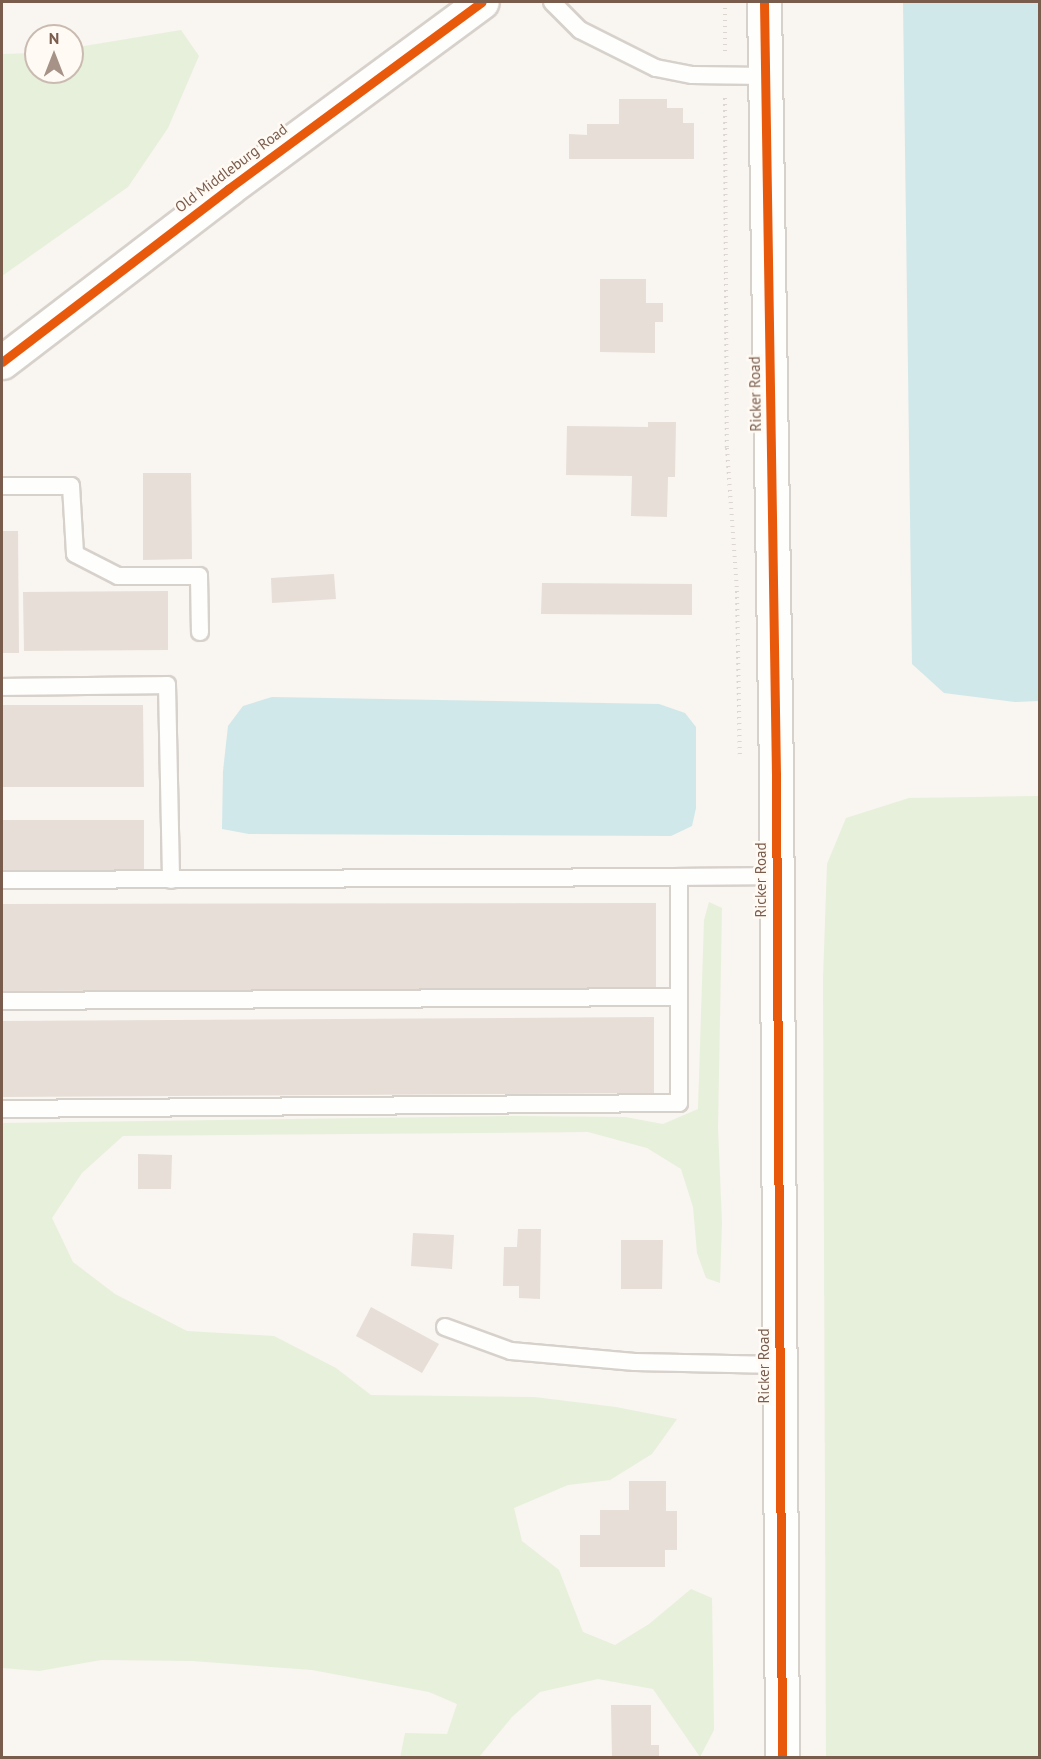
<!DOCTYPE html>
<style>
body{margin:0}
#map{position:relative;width:1041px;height:1759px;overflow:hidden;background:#f9f5f0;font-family:"PT Sans",sans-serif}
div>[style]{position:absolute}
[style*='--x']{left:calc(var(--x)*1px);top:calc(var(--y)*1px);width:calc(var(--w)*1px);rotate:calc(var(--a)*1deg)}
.green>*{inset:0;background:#e7f0db}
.water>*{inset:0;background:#d0e8ea}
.building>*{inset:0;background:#e6ded7}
.path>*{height:4px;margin-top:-2px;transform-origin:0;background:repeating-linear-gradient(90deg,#dcd5d0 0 1.5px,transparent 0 6px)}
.roads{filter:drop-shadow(2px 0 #d7d1cb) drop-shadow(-2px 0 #d7d1cb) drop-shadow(0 2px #d7d1cb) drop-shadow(0 -2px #d7d1cb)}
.lane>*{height:16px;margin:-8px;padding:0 8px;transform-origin:8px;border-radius:8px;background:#fefefd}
.secondary>*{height:33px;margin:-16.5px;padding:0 16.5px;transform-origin:16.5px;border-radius:16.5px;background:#fefefd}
.cycleway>*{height:9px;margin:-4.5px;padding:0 4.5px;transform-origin:4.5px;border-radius:4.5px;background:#e8590c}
span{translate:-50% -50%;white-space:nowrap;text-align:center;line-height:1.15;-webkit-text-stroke:5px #fffaf3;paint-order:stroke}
.street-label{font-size:15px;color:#7a5c4d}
.frame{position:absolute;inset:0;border:3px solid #7a5c4d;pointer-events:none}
.north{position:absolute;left:24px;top:24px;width:60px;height:60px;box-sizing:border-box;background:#fffaf3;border:2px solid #cabbb1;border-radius:50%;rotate:0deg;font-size:16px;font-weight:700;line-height:24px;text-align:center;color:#7a5c4d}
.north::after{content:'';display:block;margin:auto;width:21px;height:27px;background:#a69286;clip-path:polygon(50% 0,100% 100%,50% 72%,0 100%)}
</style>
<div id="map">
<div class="green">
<div style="clip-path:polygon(181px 30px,199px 56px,168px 128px,128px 187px,2px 276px,2px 54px,36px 53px,36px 72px,72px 72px,72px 48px)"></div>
<div style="clip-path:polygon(1039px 796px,1039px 1757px,826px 1757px,823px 979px,827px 864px,846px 818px,909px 798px)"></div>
<div style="clip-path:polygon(709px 902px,722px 908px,718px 1128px,722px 1223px,720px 1283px,706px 1278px,697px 1253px,693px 1207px,681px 1169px,647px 1148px,588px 1132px,123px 1136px,82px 1173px,52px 1218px,73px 1262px,115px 1294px,187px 1331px,274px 1336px,336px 1368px,371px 1395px,534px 1397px,616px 1407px,677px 1419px,652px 1454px,610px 1480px,568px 1485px,514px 1508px,522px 1541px,559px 1570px,583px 1632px,615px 1645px,649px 1624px,691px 1589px,712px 1598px,714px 1730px,700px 1757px,653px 1689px,598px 1679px,540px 1692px,512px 1717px,479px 1757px,400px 1758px,405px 1733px,447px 1734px,457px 1704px,429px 1692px,312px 1670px,192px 1661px,101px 1660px,39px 1671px,2px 1668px,2px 1123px,517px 1116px,625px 1117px,663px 1124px,698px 1109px,704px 920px)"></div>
</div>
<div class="water">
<div style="clip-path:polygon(903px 2px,1039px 2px,1039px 701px,1015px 702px,944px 693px,912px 664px)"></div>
<div style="clip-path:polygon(272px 697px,659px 704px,685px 713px,696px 727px,696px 808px,692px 826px,671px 836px,249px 834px,222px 829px,223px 771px,228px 726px,243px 706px)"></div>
</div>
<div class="building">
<div style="clip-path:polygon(619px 99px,667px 99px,667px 108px,683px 108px,683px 123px,694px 123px,694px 159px,569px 159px,569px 134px,587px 135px,587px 124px,619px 124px)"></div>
<div style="clip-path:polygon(600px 279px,646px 279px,646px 303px,663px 303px,663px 322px,655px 322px,655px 353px,600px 352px)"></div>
<div style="clip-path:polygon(648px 422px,676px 422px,675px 477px,668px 477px,667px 517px,631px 516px,632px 476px,566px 475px,567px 426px,648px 427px)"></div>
<div style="clip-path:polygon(143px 473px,191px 473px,192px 559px,143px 560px)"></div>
<div style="clip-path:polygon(2px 531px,18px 531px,19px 653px,2px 653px)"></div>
<div style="clip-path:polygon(334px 574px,336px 599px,272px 603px,271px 578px)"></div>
<div style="clip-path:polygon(542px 583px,692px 584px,692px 615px,541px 614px)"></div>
<div style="clip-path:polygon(168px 591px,168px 650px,24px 651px,23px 592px)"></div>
<div style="clip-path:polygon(2px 705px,143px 705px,144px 787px,2px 787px)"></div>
<div style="clip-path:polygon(2px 820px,144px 820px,144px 870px,2px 870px)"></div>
<div style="clip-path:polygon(656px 903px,656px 990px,2px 991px,2px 904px)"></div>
<div style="clip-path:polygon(654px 1017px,654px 1093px,2px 1097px,2px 1021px)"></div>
<div style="clip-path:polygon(138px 1154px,172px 1155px,171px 1189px,138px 1189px)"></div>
<div style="clip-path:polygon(518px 1229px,541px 1229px,540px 1299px,519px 1298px,519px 1286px,503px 1286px,504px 1247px,517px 1247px)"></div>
<div style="clip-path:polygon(413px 1233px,454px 1235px,452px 1269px,411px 1266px)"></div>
<div style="clip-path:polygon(621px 1240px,663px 1240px,662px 1289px,621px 1289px)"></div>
<div style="clip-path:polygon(371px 1307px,439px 1344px,422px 1373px,356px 1336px)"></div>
<div style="clip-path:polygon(629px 1481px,666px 1481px,666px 1511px,677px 1511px,677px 1550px,665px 1550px,665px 1567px,580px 1567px,580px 1535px,600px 1535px,600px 1510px,629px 1510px)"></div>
<div style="clip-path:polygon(611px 1705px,651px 1705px,651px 1745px,659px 1745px,659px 1758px,612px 1758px)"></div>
</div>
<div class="path">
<div style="--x:725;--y:2;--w:50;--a:90"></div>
<div style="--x:725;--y:98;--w:350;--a:89.7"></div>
<div style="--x:727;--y:448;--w:143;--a:86"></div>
<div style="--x:737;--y:591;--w:165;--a:89"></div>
</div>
<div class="roads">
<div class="lane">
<div style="--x:552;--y:2;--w:40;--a:45"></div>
<div style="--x:580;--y:30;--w:85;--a:26.6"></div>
<div style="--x:656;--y:68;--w:37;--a:11"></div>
<div style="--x:692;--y:75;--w:73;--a:0.8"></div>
<div style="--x:2;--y:486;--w:69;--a:0"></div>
<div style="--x:71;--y:486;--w:68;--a:86.6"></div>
<div style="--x:75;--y:554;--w:48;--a:27.1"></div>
<div style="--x:118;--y:576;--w:81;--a:0"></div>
<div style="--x:199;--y:576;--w:56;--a:89"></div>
<div style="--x:2;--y:687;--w:165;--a:-0.7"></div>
<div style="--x:167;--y:685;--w:195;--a:88.8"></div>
<div style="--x:2;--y:880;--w:677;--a:-0.25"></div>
<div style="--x:2;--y:1001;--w:677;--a:-0.34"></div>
<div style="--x:2;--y:1109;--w:677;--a:-0.51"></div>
<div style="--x:679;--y:1103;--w:226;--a:-90"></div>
<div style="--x:679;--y:877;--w:97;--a:-0.6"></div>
<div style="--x:445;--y:1327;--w:70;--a:20"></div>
<div style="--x:511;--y:1351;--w:124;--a:5.1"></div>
<div style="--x:635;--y:1362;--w:144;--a:1.2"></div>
</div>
<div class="secondary">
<div style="--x:764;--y:2;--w:772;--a:89.11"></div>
<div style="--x:776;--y:774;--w:984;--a:89.65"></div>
<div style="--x:2;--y:362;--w:285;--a:-37.4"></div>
<div style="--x:228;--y:189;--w:315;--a:-36.4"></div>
</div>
</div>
<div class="cycleway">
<div style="--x:764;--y:2;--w:772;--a:89.11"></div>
<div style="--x:776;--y:774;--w:984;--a:89.65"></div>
<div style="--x:2;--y:362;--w:285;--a:-37.4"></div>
<div style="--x:228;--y:189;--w:315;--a:-36.4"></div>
</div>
<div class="street-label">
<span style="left:231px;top:168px;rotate:-37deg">Old Middleburg Road</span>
<span style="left:755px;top:394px;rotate:-91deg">Ricker Road</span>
<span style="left:761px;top:880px;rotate:-90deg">Ricker Road</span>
<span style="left:764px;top:1366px;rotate:-90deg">Ricker Road</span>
</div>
<div class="frame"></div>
<div class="north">N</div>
</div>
